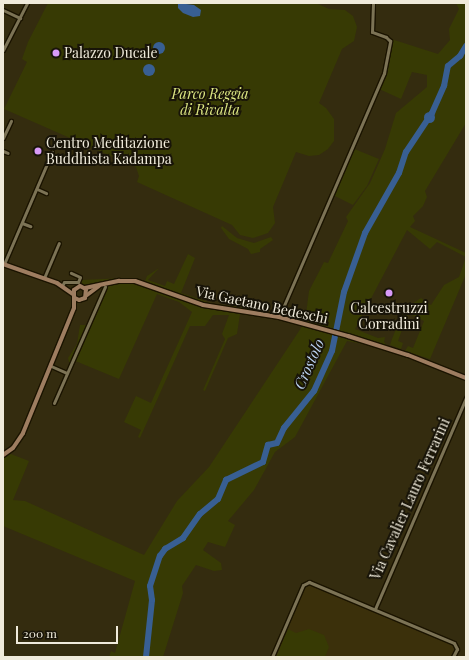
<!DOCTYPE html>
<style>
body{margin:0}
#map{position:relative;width:469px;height:660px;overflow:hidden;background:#342c0f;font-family:"Playfair Display",serif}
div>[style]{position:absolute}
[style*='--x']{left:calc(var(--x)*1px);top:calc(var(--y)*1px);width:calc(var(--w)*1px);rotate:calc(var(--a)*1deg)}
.built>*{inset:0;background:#3b300b}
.green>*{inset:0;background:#373a04}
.water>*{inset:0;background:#385f93}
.round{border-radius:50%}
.river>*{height:6px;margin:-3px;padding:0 3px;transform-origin:3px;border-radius:3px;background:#385f93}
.roads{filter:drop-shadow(1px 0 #1b1400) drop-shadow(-1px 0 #1b1400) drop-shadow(0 1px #1b1400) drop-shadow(0 -1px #1b1400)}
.street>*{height:3px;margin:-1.5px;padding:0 1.5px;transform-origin:1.5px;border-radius:1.5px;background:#7c7355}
.secondary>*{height:4px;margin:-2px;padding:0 2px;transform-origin:2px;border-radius:2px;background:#9e7d60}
.dots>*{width:11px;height:11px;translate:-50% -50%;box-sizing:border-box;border:2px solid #181408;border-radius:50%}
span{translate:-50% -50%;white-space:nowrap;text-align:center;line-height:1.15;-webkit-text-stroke:4px #181408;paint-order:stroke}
.poi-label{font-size:14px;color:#f0ebdb}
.left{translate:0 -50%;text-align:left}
.park-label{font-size:14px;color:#dde783;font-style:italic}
.street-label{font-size:14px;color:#f0ebdb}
.water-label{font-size:15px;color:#bbd2f1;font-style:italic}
.frame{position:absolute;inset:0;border:4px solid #f0ebdb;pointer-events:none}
.scale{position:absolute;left:16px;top:626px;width:102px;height:18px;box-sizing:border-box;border:2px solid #f0ebdb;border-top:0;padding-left:5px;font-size:12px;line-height:14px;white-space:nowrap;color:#f0ebdb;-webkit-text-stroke:3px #181408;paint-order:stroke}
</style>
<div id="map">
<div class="built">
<div style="clip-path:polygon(307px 580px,454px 642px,458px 648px,455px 657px,270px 657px,302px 584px)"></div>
</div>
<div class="green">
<div style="clip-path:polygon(48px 3px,316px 3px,329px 9px,345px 10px,353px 16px,357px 27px,354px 41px,342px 49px,319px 103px,326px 108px,334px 119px,334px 141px,328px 149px,319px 155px,309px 156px,296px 152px,273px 207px,275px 223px,268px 233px,253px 238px,240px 235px,232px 225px,137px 182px,139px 176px,136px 167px,4px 109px,27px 62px,22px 59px,28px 42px)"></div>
<div style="clip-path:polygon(456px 3px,466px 3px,466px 123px,425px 191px,427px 197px,423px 206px,413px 216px,415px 221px,410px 227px,466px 253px,466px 274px,430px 359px,405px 351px,408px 346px,413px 348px,424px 321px,410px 314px,407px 316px,398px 341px,403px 343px,401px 349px,390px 345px,392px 339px,404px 309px,421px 298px,431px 305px,444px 285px,459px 277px,466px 257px,437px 242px,430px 249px,407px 230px,355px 329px,378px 338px,385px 337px,384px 342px,390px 349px,347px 341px,295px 437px,275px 452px,254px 490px,228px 521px,235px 525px,225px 547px,208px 542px,203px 550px,221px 563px,222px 570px,214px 571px,196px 565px,182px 586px,183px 593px,163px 657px,109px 657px,111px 651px,115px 653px,135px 581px,3px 526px,3px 451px,29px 461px,13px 500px,25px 501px,144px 555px,177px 501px,209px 467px,301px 328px,302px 321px,281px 313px,306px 314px,309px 291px,324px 262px,328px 263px,348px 221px,346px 217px,370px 183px,385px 149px,396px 113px,427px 87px,427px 75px,412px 72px,401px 99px,377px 88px,384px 73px,390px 41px,388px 38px,438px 54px,450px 40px,449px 29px,459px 9px)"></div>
<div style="clip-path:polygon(352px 148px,379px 159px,367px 186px,353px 205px,333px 195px)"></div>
<div style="clip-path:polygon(222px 226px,237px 238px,247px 241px,254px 243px,271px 237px,273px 240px,260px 249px,260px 252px,251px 254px,248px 249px,229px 239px,221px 228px)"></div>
<div style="clip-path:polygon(188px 254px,195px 258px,181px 293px,214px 304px,251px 308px,251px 316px,240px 314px,237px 334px,228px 338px,205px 391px,203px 390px,225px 339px,222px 334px,229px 315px,213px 315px,205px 326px,190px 326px,140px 438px,138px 437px,141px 430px,124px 422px,136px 396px,151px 403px,192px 312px,179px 302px,157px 294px,119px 379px,73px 360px,70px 366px,68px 358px,77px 344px,80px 325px,88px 325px,104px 287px,91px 288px,80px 284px,82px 280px,124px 278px,145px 281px,147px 276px,159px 268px,148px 280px,165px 286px,167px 281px,174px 284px)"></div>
<div style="clip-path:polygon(288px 629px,296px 633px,309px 629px,324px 635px,329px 647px,325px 657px,276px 657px)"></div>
</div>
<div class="water">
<div style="clip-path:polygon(178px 3px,194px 5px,201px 10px,200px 16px,193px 17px,183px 13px,178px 8px)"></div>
<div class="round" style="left:153px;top:42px;width:12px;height:12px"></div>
<div class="round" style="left:143px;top:64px;width:12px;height:12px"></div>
<div class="round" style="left:423.5px;top:111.5px;width:11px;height:11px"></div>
</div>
<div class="river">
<div style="--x:146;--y:657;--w:57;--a:-84"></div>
<div style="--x:152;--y:600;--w:14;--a:-98"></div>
<div style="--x:150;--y:586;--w:32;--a:-72"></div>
<div style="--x:160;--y:556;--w:9;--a:-54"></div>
<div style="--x:165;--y:549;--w:21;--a:-31"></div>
<div style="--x:183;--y:538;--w:29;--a:-55"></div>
<div style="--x:200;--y:514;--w:23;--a:-40"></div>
<div style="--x:218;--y:499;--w:21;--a:-67"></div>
<div style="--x:226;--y:480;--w:41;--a:-25.9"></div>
<div style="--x:263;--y:462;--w:18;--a:-74"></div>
<div style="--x:268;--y:445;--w:9;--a:-13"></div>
<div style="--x:277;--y:443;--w:17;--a:-65"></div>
<div style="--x:284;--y:428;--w:48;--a:-51"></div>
<div style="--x:314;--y:391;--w:44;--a:-65.8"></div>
<div style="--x:332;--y:351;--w:60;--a:-78.5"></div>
<div style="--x:344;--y:292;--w:63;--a:-70.4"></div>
<div style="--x:365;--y:233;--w:69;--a:-60.5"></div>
<div style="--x:399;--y:173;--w:22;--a:-72"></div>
<div style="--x:406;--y:152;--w:47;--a:-56.3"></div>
<div style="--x:432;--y:113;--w:30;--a:-66"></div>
<div style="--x:444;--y:86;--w:20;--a:-79"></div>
<div style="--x:448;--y:66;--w:16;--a:-40"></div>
<div style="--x:460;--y:56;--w:12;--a:-59"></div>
</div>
<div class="roads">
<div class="street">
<div style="--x:3;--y:10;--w:19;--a:25"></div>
<div style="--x:3;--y:50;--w:53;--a:-62.9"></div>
<div style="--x:3;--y:138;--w:19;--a:-65"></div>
<div style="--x:3;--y:151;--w:5;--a:22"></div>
<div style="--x:37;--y:189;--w:10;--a:24"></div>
<div style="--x:22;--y:223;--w:9;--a:21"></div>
<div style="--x:4;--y:264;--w:122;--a:-66.8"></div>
<div style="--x:44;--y:278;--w:38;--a:-67"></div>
<div style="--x:62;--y:286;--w:4;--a:-63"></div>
<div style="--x:64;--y:282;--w:14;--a:0"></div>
<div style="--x:78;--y:282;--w:5;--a:-68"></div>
<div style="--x:80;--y:277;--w:10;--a:-156"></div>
<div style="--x:279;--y:317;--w:266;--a:-66.7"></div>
<div style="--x:384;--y:73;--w:33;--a:-79"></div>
<div style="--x:390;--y:41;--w:6;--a:-135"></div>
<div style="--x:386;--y:37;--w:15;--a:-160"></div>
<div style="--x:372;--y:32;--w:29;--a:-88"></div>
<div style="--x:51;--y:366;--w:17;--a:24"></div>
<div style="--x:54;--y:403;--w:127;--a:-66.3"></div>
<div style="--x:375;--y:609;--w:230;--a:-66.7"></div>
<div style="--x:272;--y:657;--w:78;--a:-66.7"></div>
<div style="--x:303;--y:585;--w:7;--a:-27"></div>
<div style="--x:309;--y:582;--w:157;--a:22.8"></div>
<div style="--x:454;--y:643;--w:7;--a:63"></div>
<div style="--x:457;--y:649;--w:9;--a:117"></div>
</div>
<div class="secondary">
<div style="--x:3;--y:264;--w:57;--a:19.4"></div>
<div style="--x:57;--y:283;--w:19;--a:35"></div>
<div style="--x:85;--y:288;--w:35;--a:-12"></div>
<div style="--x:119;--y:281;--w:16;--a:0"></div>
<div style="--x:135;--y:281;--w:72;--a:19.4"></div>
<div style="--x:203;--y:305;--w:77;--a:9"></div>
<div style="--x:279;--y:317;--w:72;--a:15.4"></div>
<div style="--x:348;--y:336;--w:63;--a:17.6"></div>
<div style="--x:408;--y:355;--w:62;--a:21.6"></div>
<div style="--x:87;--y:295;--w:15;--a:-37"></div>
<div style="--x:3;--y:455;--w:12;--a:-35"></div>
<div style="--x:13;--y:448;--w:18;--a:-56"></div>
<div style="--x:23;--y:433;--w:135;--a:-67.8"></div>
<div style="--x:74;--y:308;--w:18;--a:-90"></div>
<div style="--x:74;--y:290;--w:7;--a:-34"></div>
<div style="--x:80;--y:286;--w:7;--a:27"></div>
<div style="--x:86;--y:289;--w:9;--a:96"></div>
<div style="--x:85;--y:298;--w:6;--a:162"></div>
<div style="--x:79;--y:300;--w:4;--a:-153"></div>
</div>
</div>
<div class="dots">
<div style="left:56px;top:53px;background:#d89af8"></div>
<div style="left:38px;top:151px;background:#d89af8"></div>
<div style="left:389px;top:293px;background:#d89af8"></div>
</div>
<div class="poi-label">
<span class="left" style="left:64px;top:53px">Palazzo Ducale</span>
<span class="left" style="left:46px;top:151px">Centro Meditazione<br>Buddhista Kadampa</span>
<span style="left:389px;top:316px">Calcestruzzi<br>Corradini</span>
</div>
<div class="park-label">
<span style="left:210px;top:102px">Parco Reggia<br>di Rivalta</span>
</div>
<div class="street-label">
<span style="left:262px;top:305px;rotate:12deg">Via Gaetano Bedeschi</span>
<span style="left:410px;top:499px;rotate:-66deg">Via Cavalier Lauro Ferrarini</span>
</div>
<div class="water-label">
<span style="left:309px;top:364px;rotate:-66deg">Crostolo</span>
</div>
<div class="frame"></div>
<div class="scale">200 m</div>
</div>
